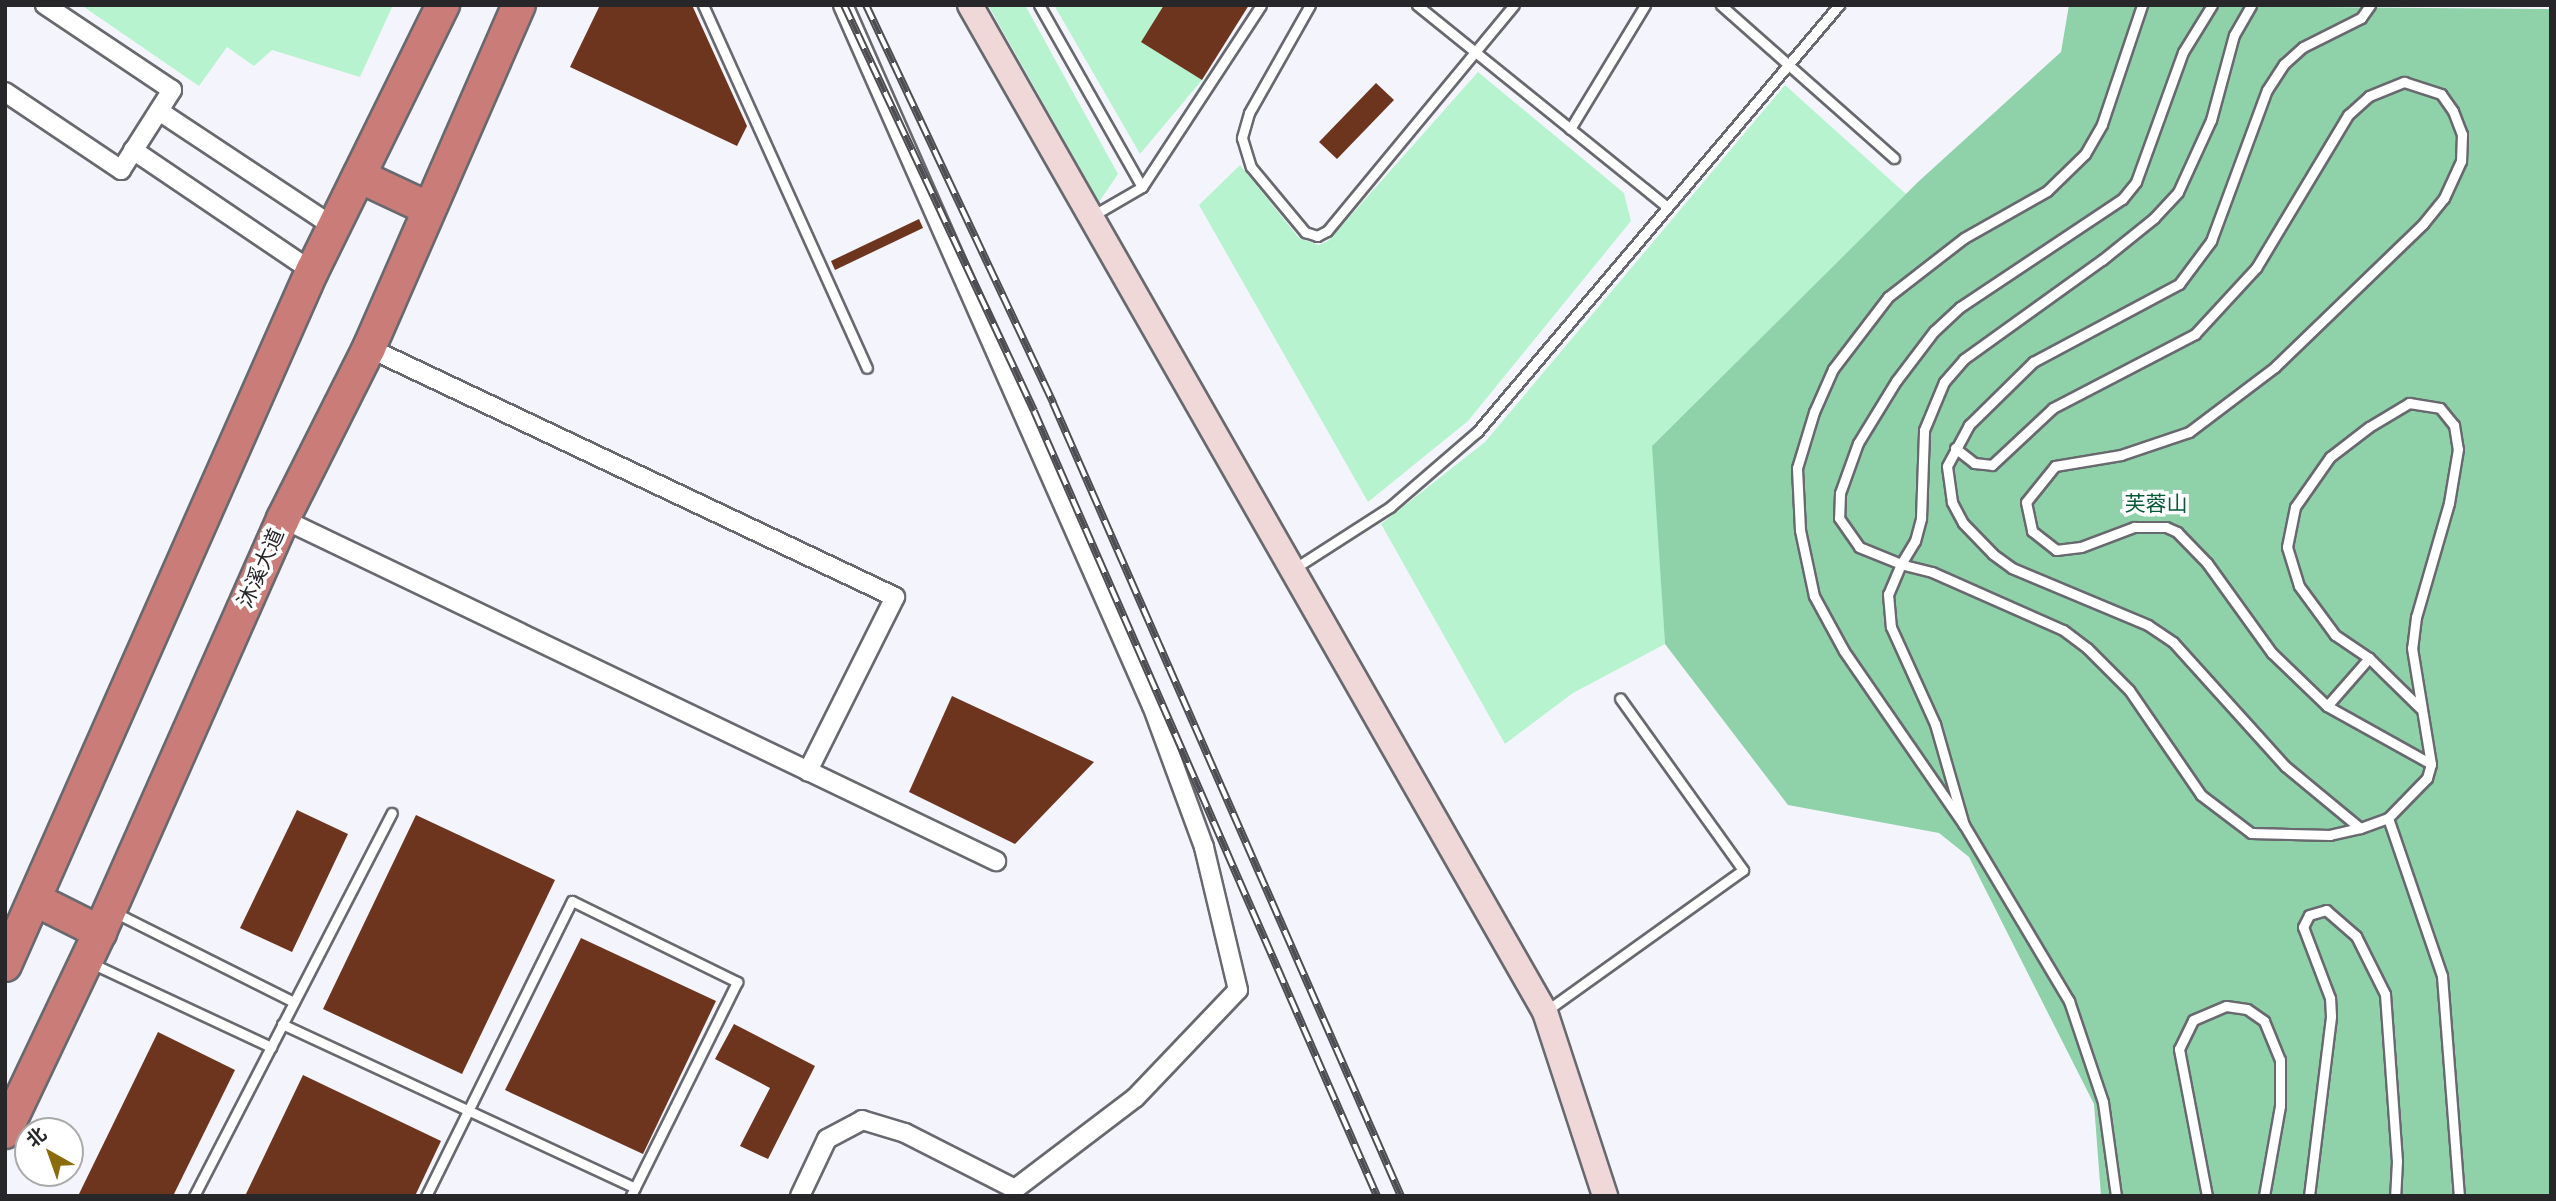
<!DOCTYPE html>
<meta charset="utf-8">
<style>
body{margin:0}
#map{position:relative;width:2556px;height:1201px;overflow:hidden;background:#f4f5fc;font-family:Montserrat,"Noto Sans SC",sans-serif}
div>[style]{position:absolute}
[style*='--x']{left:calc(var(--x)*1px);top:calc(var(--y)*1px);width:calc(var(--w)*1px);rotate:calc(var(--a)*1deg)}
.green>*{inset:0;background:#b7f3ce}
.forest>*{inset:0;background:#8fd2aa}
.building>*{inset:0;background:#6e351e}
.roads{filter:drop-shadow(2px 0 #68696f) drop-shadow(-2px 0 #68696f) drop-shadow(0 2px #68696f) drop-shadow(0 -2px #68696f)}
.lane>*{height:9px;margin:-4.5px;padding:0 4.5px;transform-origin:4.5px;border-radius:4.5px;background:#fff}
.street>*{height:18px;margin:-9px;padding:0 9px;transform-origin:9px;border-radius:9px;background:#fff}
.secondary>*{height:24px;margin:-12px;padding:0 12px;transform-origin:12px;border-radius:12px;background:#efd8d7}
.highway>*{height:32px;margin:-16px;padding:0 16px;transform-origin:16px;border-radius:16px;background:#ca7c79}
.rail>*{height:8px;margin-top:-4px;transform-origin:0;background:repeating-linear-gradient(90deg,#fff 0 16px,#4e4e52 0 32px);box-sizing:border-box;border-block:2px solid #4e4e52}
span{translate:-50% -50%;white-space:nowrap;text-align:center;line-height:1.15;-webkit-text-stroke:7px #fff;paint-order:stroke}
.park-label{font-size:21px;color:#075a37}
.street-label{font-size:21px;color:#27272a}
.frame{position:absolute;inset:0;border:7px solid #27272a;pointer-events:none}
.north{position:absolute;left:14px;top:1117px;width:70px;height:70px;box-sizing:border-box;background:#fff;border:2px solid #a9a9aa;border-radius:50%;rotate:320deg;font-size:19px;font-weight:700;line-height:28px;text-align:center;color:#27272a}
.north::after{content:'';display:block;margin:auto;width:24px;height:32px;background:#8b6b0c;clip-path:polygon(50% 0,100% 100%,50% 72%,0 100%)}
</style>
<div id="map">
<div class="green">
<div style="clip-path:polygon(81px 5px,393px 5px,360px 77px,272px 50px,254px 66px,227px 47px,199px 86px)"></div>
<div style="clip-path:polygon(988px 5px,1025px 5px,1118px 174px,1099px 202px)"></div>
<div style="clip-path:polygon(1054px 5px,1164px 5px,1142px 42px,1202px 80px,1140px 154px)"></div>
<div style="clip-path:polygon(1478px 72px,1624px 193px,1631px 221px,1468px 421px,1368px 502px,1199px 205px,1240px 165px,1299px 238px,1319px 245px,1328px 241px)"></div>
<div style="clip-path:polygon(1785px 85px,1906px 194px,1653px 445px,1665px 644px,1573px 693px,1505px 744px,1381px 524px,1485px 442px)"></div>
</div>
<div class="forest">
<div style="clip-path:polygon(2069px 5px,2551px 9px,2551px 1196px,2101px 1196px,2094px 1104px,1969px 857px,1939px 833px,1788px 805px,1665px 644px,1652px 446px,1918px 182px,2061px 52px)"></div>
</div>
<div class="building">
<div style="clip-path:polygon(600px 5px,692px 5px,747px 126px,737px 146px,570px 67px)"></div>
<div style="clip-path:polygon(1164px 5px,1249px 5px,1202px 80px,1141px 42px)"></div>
<div style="clip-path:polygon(1376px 83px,1394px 100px,1337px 159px,1319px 142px)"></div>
<div style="clip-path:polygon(919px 219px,923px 228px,835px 270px,831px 261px)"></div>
<div style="clip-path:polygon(952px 696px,1094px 762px,1015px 844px,909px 792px)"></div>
<div style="clip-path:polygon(297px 810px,348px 834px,292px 952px,240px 928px)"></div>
<div style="clip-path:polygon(416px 815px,555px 880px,462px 1074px,323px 1009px)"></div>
<div style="clip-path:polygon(581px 938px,716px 1001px,643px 1154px,505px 1090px)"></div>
<div style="clip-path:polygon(734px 1024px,815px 1066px,768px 1159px,740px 1146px,770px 1088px,715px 1059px)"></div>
<div style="clip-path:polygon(158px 1032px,235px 1070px,173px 1196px,78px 1196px)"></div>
<div style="clip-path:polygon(303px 1075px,441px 1141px,415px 1196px,245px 1196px)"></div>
</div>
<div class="roads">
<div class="lane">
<div style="--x:703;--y:5;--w:398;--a:65.7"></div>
<div style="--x:1039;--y:5;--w:209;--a:60.5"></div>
<div style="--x:1310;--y:5;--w:124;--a:119.5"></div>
<div style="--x:1249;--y:113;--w:26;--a:106"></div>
<div style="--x:1242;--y:138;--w:30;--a:73"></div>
<div style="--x:1251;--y:167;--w:85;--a:50.3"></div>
<div style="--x:1305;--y:232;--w:13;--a:18"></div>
<div style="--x:1317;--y:236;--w:11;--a:-27"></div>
<div style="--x:1327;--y:231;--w:293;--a:-50.4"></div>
<div style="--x:1417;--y:5;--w:320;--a:38.9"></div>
<div style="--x:1721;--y:5;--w:231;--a:41.5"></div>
<div style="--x:2212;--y:5;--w:55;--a:121.7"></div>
<div style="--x:2183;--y:52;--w:138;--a:109.9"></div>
<div style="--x:2136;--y:182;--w:22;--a:129"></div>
<div style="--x:2122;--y:199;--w:195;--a:146.3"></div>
<div style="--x:1960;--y:307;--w:35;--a:137"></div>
<div style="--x:1934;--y:331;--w:63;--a:127.2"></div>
<div style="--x:1896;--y:381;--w:73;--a:121.5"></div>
<div style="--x:1858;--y:443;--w:53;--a:109.8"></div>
<div style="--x:1840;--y:493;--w:25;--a:92"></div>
<div style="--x:1839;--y:518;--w:35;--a:55"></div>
<div style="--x:1859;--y:547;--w:45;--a:22"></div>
<div style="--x:1901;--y:564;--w:27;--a:-59"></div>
<div style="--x:1915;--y:541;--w:24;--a:-75"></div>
<div style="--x:1921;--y:518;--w:88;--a:-88"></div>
<div style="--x:1924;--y:430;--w:52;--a:-67.4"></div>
<div style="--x:1944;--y:382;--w:30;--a:-49"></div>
<div style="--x:1964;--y:359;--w:170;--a:-35.7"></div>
<div style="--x:2102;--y:260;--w:67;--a:-38.9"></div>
<div style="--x:2154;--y:218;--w:35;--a:-47"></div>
<div style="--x:2178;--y:192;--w:79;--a:-65.4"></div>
<div style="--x:2211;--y:120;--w:88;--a:-74.9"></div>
<div style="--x:2234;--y:35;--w:34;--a:-60"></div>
<div style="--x:1570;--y:129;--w:145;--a:-58.8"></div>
<div style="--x:1092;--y:216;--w:58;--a:-30.1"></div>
<div style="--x:1142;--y:187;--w:217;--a:-56.8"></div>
<div style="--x:1955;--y:448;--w:24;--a:38"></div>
<div style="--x:1974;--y:463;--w:18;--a:6"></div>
<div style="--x:1992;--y:465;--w:83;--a:-43.1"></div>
<div style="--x:2053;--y:408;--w:160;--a:-27.5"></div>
<div style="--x:2195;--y:334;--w:90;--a:-47.3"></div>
<div style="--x:2256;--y:268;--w:179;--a:-59"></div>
<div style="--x:2348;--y:115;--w:28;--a:-42"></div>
<div style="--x:2369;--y:96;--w:38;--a:-22"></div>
<div style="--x:2404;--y:82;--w:39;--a:18"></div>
<div style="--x:2441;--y:94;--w:21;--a:55"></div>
<div style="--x:2453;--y:111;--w:25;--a:69"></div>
<div style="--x:2462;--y:134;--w:27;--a:92"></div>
<div style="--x:2461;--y:161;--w:41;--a:114.7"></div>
<div style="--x:2444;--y:198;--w:33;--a:129"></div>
<div style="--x:2423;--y:224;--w:206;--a:136"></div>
<div style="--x:2275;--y:367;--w:108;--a:142.9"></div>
<div style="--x:2189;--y:432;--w:72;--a:161.3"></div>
<div style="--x:2121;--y:455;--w:67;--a:170.5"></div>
<div style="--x:2055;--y:466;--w:46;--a:128.9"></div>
<div style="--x:2026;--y:502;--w:30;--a:78"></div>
<div style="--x:2032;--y:531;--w:31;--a:38"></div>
<div style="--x:2056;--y:550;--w:25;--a:-7"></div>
<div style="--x:2081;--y:547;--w:57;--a:-20.7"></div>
<div style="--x:2134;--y:527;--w:32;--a:0"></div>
<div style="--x:2166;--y:527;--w:12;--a:24"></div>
<div style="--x:2177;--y:532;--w:43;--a:45.9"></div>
<div style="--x:2207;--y:563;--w:111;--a:54.2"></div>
<div style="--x:2272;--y:653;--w:76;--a:43.9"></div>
<div style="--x:2327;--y:706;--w:64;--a:-48.8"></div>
<div style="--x:2369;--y:658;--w:41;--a:-145.9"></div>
<div style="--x:2335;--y:635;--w:61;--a:-126.3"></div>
<div style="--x:2299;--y:586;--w:41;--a:-107.1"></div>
<div style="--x:2287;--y:547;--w:41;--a:-78.7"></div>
<div style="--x:2295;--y:507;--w:61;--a:-55"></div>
<div style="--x:2330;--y:457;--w:49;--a:-37.6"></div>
<div style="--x:2369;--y:427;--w:47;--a:-31"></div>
<div style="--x:2409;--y:403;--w:31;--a:9"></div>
<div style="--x:2440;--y:408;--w:22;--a:51"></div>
<div style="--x:2454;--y:425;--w:24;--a:81"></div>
<div style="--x:2458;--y:449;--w:55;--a:99.5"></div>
<div style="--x:2449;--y:503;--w:119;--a:106.1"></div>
<div style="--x:2416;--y:617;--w:31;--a:97"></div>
<div style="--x:2412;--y:648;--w:118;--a:80.7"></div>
<div style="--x:2431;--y:764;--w:15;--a:106"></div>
<div style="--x:2427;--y:778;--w:56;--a:134.3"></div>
<div style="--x:2388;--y:818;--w:30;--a:160"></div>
<div style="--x:2360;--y:828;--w:31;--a:167"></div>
<div style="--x:2330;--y:835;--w:79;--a:-178.5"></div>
<div style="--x:2251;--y:833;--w:63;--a:-142.8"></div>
<div style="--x:2201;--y:795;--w:127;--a:-124.4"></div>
<div style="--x:2129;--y:690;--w:59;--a:-135"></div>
<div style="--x:2087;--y:648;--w:30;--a:-143"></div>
<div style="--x:2063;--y:630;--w:143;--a:-156.1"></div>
<div style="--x:1932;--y:572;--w:32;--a:-166"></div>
<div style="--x:1901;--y:564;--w:33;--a:113"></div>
<div style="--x:1888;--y:594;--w:33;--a:85"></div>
<div style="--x:1891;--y:627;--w:107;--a:65.6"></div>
<div style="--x:1935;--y:724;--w:105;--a:74"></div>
<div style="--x:1295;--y:568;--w:113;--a:-32.7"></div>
<div style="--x:1390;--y:507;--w:115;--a:-40.8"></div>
<div style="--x:1477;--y:432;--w:560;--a:-49.71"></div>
<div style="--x:2369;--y:658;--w:71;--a:44.4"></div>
<div style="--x:2327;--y:706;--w:119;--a:29.1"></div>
<div style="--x:2388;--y:818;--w:167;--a:71.1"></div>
<div style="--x:2442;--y:976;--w:221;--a:85.6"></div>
<div style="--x:2360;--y:828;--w:97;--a:-140.4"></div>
<div style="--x:2285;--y:766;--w:167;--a:-132.1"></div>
<div style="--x:2173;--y:642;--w:30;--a:-146"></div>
<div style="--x:2148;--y:625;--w:147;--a:-157.3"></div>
<div style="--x:2012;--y:568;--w:24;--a:-144"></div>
<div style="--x:1993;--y:554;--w:43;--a:-134.1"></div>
<div style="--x:1963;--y:523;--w:24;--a:-118"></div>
<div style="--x:1952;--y:502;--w:36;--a:-98"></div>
<div style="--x:1947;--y:466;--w:47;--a:-61.8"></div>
<div style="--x:1969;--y:425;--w:90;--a:-44.5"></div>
<div style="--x:2033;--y:362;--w:166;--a:-28.1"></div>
<div style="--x:2179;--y:284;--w:54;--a:-53.3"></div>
<div style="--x:2211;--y:241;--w:161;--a:-69.7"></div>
<div style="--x:2267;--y:90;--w:31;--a:-57"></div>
<div style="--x:2284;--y:64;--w:25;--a:-42"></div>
<div style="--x:2303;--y:47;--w:65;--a:-26.6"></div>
<div style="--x:2361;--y:18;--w:16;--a:-55"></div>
<div style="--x:114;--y:912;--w:201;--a:26.6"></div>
<div style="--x:91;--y:963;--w:199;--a:25"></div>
<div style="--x:1546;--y:1011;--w:242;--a:-35.6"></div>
<div style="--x:1743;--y:870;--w:211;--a:-125.6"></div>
<div style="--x:282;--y:1024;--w:389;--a:24.9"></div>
<div style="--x:194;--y:1196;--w:431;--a:-62.7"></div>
<div style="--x:426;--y:1196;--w:329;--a:-63.7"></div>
<div style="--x:572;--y:901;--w:184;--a:26.1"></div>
<div style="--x:737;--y:982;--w:239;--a:116.4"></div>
<div style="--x:2116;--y:1196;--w:95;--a:-97.9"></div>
<div style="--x:2103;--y:1102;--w:107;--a:-108.6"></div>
<div style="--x:2069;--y:1001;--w:205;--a:-120.8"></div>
<div style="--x:1964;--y:825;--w:211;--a:-124.6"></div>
<div style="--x:1844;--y:651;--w:63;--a:-118.6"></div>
<div style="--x:1814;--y:596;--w:67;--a:-102"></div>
<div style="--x:1800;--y:530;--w:62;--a:-92.8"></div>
<div style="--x:1797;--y:468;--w:59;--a:-73.1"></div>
<div style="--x:1814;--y:412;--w:47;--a:-66.2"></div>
<div style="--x:1833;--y:369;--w:91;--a:-52.6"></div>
<div style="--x:1888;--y:297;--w:96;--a:-37.8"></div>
<div style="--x:1964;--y:238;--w:95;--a:-29.5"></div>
<div style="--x:2047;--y:191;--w:53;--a:-44.2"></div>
<div style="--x:2085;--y:154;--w:34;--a:-60"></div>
<div style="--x:2102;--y:124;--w:126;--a:-71.4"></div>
<div style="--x:2207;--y:1196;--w:150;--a:-100.8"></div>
<div style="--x:2179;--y:1049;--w:32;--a:-64"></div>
<div style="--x:2193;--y:1020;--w:36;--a:-23"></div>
<div style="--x:2226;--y:1006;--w:21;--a:8"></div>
<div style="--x:2247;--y:1009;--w:21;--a:35"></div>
<div style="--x:2264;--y:1021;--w:42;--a:67.7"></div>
<div style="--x:2280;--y:1060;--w:46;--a:90"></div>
<div style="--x:2280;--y:1106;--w:91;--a:100.1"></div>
<div style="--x:2309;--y:1196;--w:181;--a:-83"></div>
<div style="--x:2331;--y:1016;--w:18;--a:-93"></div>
<div style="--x:2330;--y:998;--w:76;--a:-110.8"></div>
<div style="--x:2303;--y:927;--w:13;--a:-63"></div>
<div style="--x:2309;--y:915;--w:18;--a:-16"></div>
<div style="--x:2326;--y:910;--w:40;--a:41"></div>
<div style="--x:2356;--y:936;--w:65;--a:63.4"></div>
<div style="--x:2385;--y:994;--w:167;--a:85.9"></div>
<div style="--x:2397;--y:1161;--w:35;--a:93"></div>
</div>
<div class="street">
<div style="--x:5;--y:92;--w:140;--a:33.9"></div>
<div style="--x:121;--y:170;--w:95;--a:-57.5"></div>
<div style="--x:172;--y:90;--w:153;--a:-146.2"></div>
<div style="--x:159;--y:111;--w:210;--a:33.5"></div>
<div style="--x:133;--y:150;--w:216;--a:34.1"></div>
<div style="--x:369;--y:348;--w:582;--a:25.33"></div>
<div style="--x:895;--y:597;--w:195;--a:116.6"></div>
<div style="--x:283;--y:519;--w:791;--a:25.63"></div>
<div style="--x:800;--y:1196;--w:63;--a:-64.7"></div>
<div style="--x:827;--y:1139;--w:40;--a:-28"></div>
<div style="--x:862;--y:1120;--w:45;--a:16.8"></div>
<div style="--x:905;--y:1133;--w:123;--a:27"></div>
<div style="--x:1015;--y:1189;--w:151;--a:-37.2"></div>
<div style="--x:1135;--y:1098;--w:149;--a:-46.4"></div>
<div style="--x:1238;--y:990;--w:147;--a:-103.4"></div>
<div style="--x:1204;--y:847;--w:150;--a:-110.2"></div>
<div style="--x:1152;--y:706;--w:766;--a:-113.79"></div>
</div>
<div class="secondary">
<div style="--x:970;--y:5;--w:1160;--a:60.27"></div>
<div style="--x:1545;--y:1012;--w:194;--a:71.9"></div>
</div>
<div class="highway">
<div style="--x:359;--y:176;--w:77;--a:25.2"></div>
<div style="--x:36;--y:900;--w:72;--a:26.6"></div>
<div style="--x:5;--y:965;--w:759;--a:-66.14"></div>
<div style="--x:312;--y:271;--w:297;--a:-63.8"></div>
<div style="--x:5;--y:1132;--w:221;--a:-64.6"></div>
<div style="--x:100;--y:932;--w:452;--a:-66.1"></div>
<div style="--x:283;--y:519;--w:191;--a:-63.3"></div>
<div style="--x:369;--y:348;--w:374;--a:-66.4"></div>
</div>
</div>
<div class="rail">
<div style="--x:844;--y:5;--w:448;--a:64.9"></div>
<div style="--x:1034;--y:411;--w:857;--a:66.4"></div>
<div style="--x:866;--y:5;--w:440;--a:64.8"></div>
<div style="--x:1053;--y:403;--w:866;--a:66.31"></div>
</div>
<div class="park-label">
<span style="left:2156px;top:504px">芙蓉山</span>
</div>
<div class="street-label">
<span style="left:261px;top:568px;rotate:-66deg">沐溪大道</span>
</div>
<div class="frame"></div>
<div class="north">北</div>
</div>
